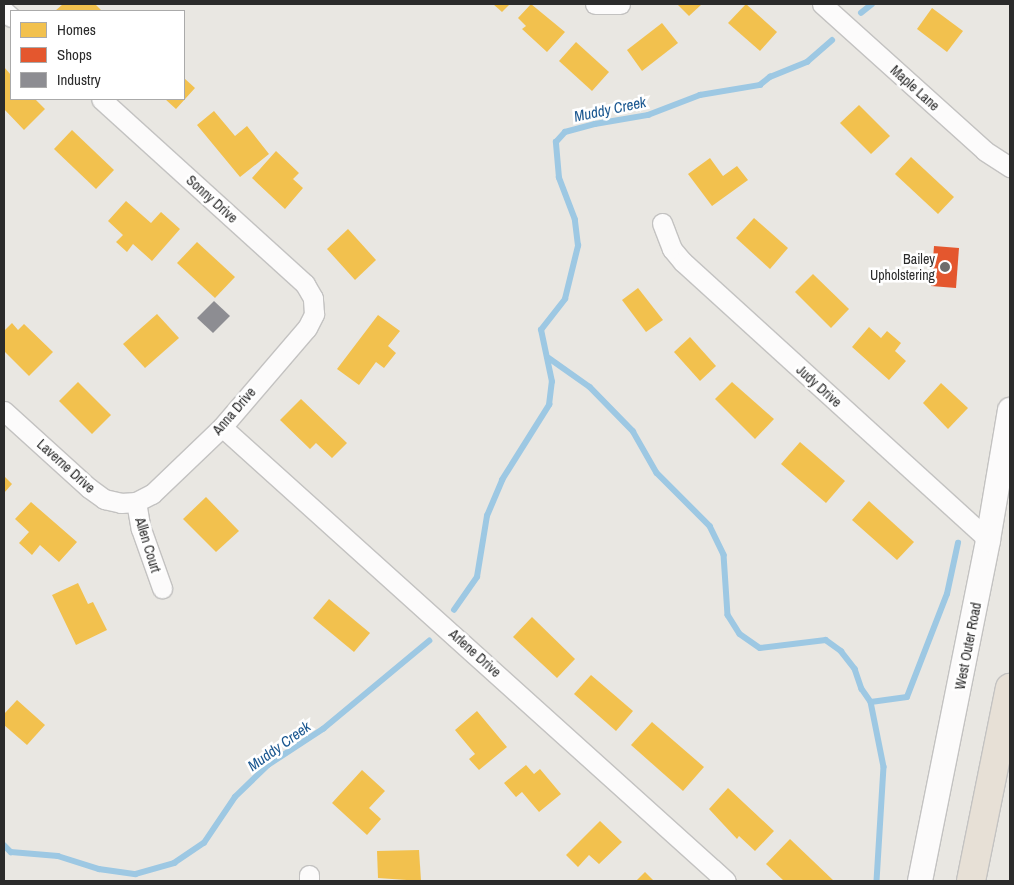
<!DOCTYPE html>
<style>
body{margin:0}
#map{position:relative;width:1014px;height:885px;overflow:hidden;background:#e9e7e2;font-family:"Archivo Narrow",sans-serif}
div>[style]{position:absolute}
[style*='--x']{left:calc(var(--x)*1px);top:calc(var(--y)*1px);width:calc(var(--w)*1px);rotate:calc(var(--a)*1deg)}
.homes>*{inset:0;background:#f2c14e}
.shops>*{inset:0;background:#e4572e}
.industry>*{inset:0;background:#8d8d92}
.stream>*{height:5.5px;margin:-2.75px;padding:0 2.75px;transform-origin:2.75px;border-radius:2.75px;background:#9dc8e3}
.roads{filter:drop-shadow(1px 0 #c3c2c1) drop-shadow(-1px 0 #c3c2c1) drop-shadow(0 1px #c3c2c1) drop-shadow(0 -1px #c3c2c1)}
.minor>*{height:19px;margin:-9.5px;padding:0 9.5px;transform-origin:9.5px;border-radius:9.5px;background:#fcfbfb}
.tertiary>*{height:24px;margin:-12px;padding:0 12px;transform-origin:12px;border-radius:12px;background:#fcfbfb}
.motorway>*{height:28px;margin:-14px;padding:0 14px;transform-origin:14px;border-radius:14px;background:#e7e0d6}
.dots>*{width:14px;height:14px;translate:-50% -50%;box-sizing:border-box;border:2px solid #fff;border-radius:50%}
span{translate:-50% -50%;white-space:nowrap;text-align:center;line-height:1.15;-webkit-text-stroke:5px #fff;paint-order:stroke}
.street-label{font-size:14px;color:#2b2b2b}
.poi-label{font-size:14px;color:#2b2b2b}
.right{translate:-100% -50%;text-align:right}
.water-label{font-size:15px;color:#1a5790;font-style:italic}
.frame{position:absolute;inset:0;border:5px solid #2b2b2b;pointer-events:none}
.legend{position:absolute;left:10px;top:10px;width:175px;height:90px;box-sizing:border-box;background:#fff;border:1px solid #aaa;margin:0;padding:6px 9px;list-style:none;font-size:15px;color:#2b2b2b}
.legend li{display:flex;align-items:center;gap:10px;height:25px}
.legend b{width:25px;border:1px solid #aaa}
</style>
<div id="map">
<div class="homes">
<div style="clip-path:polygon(63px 4px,95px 4px,102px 11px,55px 11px)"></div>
<div style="clip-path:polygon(493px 4px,510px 4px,502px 12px)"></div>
<div style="clip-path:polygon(531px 4px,565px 32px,547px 52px,522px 29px,526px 26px,518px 18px)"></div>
<div style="clip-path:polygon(677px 4px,702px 4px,689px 16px)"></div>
<div style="clip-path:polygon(746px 4px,777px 32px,760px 51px,728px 23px)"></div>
<div style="clip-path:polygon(932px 8px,963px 31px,947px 52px,917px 29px)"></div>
<div style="clip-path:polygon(662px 23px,678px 43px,642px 71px,627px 50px)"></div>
<div style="clip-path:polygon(576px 42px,609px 72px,592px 91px,559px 61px)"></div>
<div style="clip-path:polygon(4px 67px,11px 75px,11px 99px,35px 99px,45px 109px,24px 130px,4px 109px)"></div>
<div style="clip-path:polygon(184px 78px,195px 88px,176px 109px,165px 99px,184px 99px)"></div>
<div style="clip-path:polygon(859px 105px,890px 136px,871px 154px,840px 123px)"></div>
<div style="clip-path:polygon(214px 111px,235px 136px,247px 126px,269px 154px,240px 177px,197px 125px)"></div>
<div style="clip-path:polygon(72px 130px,114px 170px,96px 189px,54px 149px)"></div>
<div style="clip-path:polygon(276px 151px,299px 173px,293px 179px,303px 188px,285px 209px,252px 178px)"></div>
<div style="clip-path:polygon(911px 157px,954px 197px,938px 214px,895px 174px)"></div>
<div style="clip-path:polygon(710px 158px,723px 176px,737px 166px,748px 180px,712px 206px,688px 174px)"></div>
<div style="clip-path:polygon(126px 201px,151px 223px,161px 212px,180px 229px,152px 261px,133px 244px,127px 252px,116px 242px,123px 235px,108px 221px)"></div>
<div style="clip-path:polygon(754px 218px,788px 248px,770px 269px,736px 238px)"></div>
<div style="clip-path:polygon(348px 229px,376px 260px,355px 280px,327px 249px)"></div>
<div style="clip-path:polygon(197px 242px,235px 277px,215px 298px,177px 263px)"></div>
<div style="clip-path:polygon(813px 274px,849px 309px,831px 328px,795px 292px)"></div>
<div style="clip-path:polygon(638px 288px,663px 320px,646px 332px,622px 300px)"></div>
<div style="clip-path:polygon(157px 314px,179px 338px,145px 368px,123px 344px)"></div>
<div style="clip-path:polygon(378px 315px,400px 331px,388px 346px,396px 353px,384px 368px,376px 362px,359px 385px,337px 369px)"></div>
<div style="clip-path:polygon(12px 323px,18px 330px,24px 324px,53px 352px,29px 376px,4px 351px,4px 331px)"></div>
<div style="clip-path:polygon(869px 327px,881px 338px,887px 331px,901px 343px,895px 351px,906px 361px,889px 380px,852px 347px)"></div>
<div style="clip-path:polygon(690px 337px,716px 366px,700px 381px,674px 352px)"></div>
<div style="clip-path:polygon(78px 382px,111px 415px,92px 434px,59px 401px)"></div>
<div style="clip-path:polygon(732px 382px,774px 419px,755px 439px,715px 399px)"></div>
<div style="clip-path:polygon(941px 383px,968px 408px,948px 429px,923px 403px)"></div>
<div style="clip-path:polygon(301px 399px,347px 443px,332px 458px,316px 443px,310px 449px,280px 420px)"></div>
<div style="clip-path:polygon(800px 442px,845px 481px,826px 503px,781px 464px)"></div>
<div style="clip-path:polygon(4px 476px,12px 484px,4px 493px)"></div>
<div style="clip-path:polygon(206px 497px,239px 531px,216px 552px,183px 519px)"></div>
<div style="clip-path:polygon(869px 501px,914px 542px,897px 560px,852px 520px)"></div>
<div style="clip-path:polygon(31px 502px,77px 542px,59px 562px,40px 545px,32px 555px,19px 543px,29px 532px,15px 519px)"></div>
<div style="clip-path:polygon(78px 583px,88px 604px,93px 602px,107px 630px,76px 645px,52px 595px)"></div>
<div style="clip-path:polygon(329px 599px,370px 633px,354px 652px,313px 618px)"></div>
<div style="clip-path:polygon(532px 617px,575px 659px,557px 678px,513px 637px)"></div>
<div style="clip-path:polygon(591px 675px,633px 711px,616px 731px,574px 694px)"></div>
<div style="clip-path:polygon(17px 700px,45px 725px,27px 745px,4px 725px,4px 714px)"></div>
<div style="clip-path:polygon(477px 711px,507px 747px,479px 770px,469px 759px,475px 754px,455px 730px)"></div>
<div style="clip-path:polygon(652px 722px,704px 767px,683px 791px,631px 745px)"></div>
<div style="clip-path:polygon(526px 765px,534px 774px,540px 769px,561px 794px,539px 812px,522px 792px,516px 797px,504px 783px)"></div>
<div style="clip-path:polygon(362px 770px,385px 791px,369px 808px,381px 819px,367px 835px,332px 803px)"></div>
<div style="clip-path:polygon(728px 788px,774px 831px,755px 851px,739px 836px,737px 839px,709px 809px)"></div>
<div style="clip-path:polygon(600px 821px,622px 842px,599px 864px,589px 855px,578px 867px,566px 855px)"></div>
<div style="clip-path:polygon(790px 839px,834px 881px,784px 881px,766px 864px)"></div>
<div style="clip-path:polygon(419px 850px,421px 881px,378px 878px,377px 851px)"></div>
<div style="clip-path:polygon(645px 872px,654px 881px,636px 881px)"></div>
</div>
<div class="shops">
<div style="clip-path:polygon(934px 246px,959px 248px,956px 288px,931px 286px)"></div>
</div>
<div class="industry">
<div style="clip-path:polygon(214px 301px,230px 316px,213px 333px,197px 318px)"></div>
</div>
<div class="stream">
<div style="--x:861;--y:13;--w:14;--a:-39"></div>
<div style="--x:549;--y:358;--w:50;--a:35.3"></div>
<div style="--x:590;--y:387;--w:62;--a:45.7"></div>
<div style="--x:633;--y:431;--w:48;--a:60.3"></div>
<div style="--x:657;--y:473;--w:75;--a:45"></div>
<div style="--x:710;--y:526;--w:32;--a:64"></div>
<div style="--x:724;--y:555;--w:60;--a:86.2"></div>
<div style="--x:728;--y:615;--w:22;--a:58"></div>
<div style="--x:740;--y:634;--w:24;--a:35"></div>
<div style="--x:760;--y:648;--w:66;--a:-6.9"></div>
<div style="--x:826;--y:640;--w:19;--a:36"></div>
<div style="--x:841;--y:651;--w:23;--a:52"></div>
<div style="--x:855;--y:669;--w:21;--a:71"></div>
<div style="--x:862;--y:689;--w:16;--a:55"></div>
<div style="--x:871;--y:702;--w:66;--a:78.7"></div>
<div style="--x:884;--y:767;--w:114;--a:93.5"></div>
<div style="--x:454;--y:610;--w:40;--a:-55.1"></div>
<div style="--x:477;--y:577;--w:62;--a:-80.7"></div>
<div style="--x:487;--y:516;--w:39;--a:-67"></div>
<div style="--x:502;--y:480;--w:89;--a:-57.9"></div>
<div style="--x:549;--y:405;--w:23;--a:-83"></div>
<div style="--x:552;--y:382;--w:53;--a:-101.9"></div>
<div style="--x:541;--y:330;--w:39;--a:-52"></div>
<div style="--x:565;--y:299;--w:55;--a:-76.2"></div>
<div style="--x:578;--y:246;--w:26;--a:-97"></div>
<div style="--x:575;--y:220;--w:45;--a:-110.9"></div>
<div style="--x:559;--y:178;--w:36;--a:-95"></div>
<div style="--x:556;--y:142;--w:13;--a:-48"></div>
<div style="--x:565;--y:132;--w:31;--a:-15"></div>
<div style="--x:595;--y:124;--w:54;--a:-9.6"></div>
<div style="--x:648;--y:115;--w:56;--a:-21"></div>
<div style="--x:700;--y:95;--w:61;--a:-9.5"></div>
<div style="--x:760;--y:85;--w:13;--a:-39"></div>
<div style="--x:770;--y:77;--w:40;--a:-22"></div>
<div style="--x:807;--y:62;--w:33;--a:-41"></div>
<div style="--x:871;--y:702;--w:36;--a:-8"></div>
<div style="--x:907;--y:697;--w:110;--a:-68.8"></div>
<div style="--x:947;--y:594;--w:52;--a:-77.8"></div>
<div style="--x:4;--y:845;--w:10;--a:45"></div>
<div style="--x:11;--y:852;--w:47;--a:4.9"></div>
<div style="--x:58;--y:856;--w:43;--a:17.6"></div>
<div style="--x:99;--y:869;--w:37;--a:8"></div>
<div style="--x:136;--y:874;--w:40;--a:-16"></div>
<div style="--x:174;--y:863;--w:36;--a:-34"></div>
<div style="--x:204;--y:843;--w:55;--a:-56"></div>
<div style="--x:235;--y:797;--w:46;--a:-44.1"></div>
<div style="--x:268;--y:765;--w:66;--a:-33.2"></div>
<div style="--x:323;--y:729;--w:138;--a:-39.7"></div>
</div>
<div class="roads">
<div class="minor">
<div style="--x:595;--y:4;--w:25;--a:0"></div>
<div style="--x:822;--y:4;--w:219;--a:42"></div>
<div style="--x:985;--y:151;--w:30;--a:33"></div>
<div style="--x:4;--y:11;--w:9;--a:41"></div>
<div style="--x:662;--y:223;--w:28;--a:69"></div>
<div style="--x:672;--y:249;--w:17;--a:50"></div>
<div style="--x:683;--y:262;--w:413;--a:42.3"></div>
<div style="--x:4;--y:411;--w:115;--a:42.2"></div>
<div style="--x:89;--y:488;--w:19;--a:36"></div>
<div style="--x:104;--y:499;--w:17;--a:13"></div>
<div style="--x:121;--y:503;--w:15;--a:-4"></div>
<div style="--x:136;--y:502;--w:18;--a:-27"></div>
<div style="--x:152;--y:494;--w:97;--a:-43.7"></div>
<div style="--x:222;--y:427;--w:130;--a:-49.4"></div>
<div style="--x:307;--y:328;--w:16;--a:-63"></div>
<div style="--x:314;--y:314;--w:16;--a:-94"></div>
<div style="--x:313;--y:298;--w:16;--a:-120"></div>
<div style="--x:305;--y:284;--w:275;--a:-137.8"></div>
<div style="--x:222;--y:427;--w:678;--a:42.01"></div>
<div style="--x:136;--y:502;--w:27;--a:80"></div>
<div style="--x:141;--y:529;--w:63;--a:70.4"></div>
<div style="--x:309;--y:881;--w:6;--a:-90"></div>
</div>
<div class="tertiary">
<div style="--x:920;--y:881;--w:348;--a:-78.7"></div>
<div style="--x:988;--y:540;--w:132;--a:-80.4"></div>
</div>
<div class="motorway">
<div style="--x:971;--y:881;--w:197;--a:-78.6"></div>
</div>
</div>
<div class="dots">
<div style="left:945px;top:267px;background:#6e6d6b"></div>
</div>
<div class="street-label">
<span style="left:915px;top:88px;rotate:42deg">Maple Lane</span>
<span style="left:212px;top:199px;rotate:42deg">Sonny Drive</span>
<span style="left:819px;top:386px;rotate:42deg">Judy Drive</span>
<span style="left:234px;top:411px;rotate:-49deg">Anna Drive</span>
<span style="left:66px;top:466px;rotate:42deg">Laverne Drive</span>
<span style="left:148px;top:545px;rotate:73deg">Allen Court</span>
<span style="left:968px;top:646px;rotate:-79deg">West Outer Road</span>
<span style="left:475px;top:653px;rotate:42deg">Arlene Drive</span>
</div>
<div class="poi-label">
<span class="right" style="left:935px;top:267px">Bailey<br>Upholstering</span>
</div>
<div class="water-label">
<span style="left:610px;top:109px;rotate:-12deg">Muddy Creek</span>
<span style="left:279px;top:746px;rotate:-36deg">Muddy Creek</span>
</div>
<div class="frame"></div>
<ul class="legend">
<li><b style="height:14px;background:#f2c14e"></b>Homes</li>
<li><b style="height:14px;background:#e4572e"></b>Shops</li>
<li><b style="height:14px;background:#8d8d92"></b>Industry</li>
</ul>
</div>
